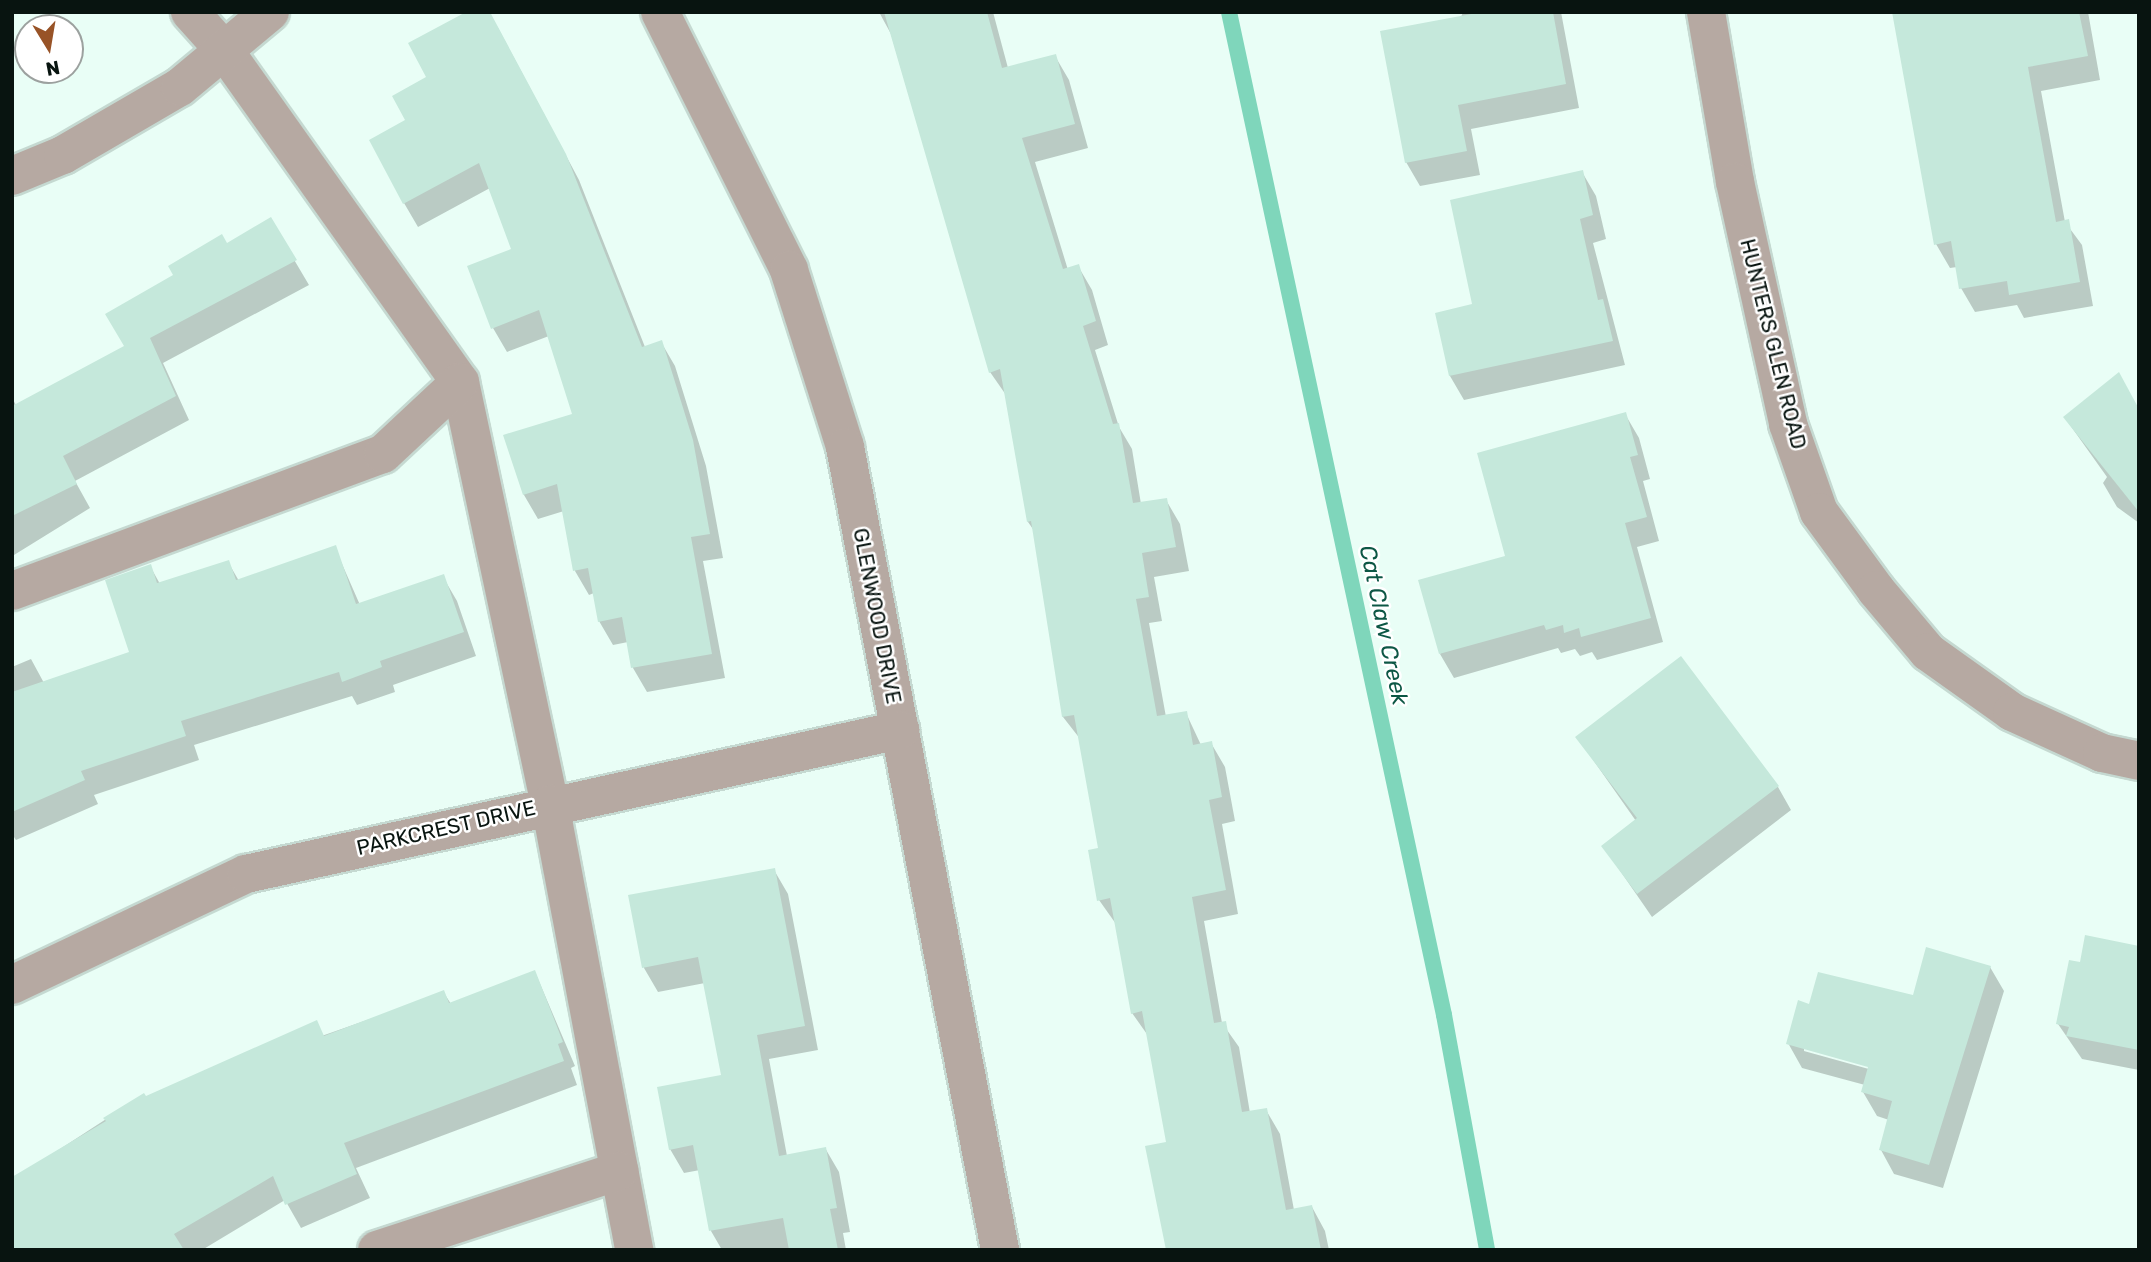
<!DOCTYPE html>
<style>
body{margin:0}
#map{position:relative;width:2151px;height:1262px;overflow:hidden;background:#e9fef6;font-family:Rubik,sans-serif}
div>[style]{position:absolute}
[style*='--x']{left:calc(var(--x)*1px);top:calc(var(--y)*1px);width:calc(var(--w)*1px);rotate:calc(var(--a)*1deg)}
.shadow>*{inset:0;background:#0003}
.stream>*{height:16px;margin:-8px;padding:0 8px;transform-origin:8px;border-radius:8px;background:#7fd6bb}
.building>*{inset:0;background:#c5e8db}
.roads{filter:drop-shadow(2px 0 #c5d9d1) drop-shadow(-2px 0 #c5d9d1) drop-shadow(0 2px #c5d9d1) drop-shadow(0 -2px #c5d9d1)}
.minor>*{height:38px;margin:-19px;padding:0 19px;transform-origin:19px;border-radius:19px;background:#b6a9a2}
span{translate:-50% -50%;white-space:nowrap;text-align:center;line-height:1.15;-webkit-text-stroke:5px #fff;paint-order:stroke}
.street-label{font-size:21px;color:#081410}
.water-label{font-size:23px;color:#0d5745;font-style:italic}
.frame{position:absolute;inset:0;border:14px solid #081410;pointer-events:none}
.north{position:absolute;left:14px;top:14px;width:70px;height:70px;box-sizing:border-box;background:#fff;border:2px solid #9ca19f;border-radius:50%;rotate:169deg;font-size:19px;font-weight:700;line-height:28px;text-align:center;color:#081410}
.north::after{content:'';display:block;margin:auto;width:24px;height:32px;background:#985327;clip-path:polygon(50% 0,100% 100%,50% 72%,0 100%)}
</style>
<div id="map">
<div class="shadow">
<div style="clip-path:polygon(879px 12px,993px 12px,1008px 68px,1055px 56px,1069px 80px,1088px 148px,1035px 162px,1068px 270px,1078px 266px,1092px 290px,1108px 345px,1095px 350px,1119px 427px,1132px 449px,1141px 504px,1166px 500px,1180px 524px,1189px 571px,1154px 577px,1162px 621px,1149px 623px,1166px 717px,1186px 713px,1201px 745px,1211px 743px,1225px 767px,1235px 821px,1222px 824px,1238px 914px,1204px 921px,1222px 1023px,1239px 1047px,1250px 1113px,1266px 1110px,1280px 1134px,1294px 1210px,1312px 1207px,1325px 1231px,1329px 1250px,1168px 1250px,1168px 1144px,1149px 1037px,1132px 1013px,1116px 924px,1099px 900px,1100px 849px,1081px 740px,1063px 717px,1035px 532px,1028px 522px,1006px 395px,990px 372px,891px 34px)"></div>
<div style="clip-path:polygon(1463px 12px,1561px 12px,1579px 108px,1471px 129px,1480px 175px,1420px 186px,1406px 162px)"></div>
<div style="clip-path:polygon(1894px 12px,2088px 12px,2100px 80px,2041px 91px,2065px 222px,2082px 245px,2093px 306px,2024px 318px,2017px 305px,1975px 312px,1961px 288px,1957px 267px,1950px 268px,1936px 244px)"></div>
<div style="clip-path:polygon(498px 28px,579px 180px,645px 347px,661px 342px,675px 366px,706px 466px,723px 558px,703px 561px,725px 678px,647px 692px,633px 668px,628px 642px,613px 645px,599px 621px,594px 593px,589px 595px,575px 571px,564px 511px,538px 519px,524px 495px,506px 437px,574px 415px,549px 336px,507px 352px,493px 328px,513px 250px,490px 188px,418px 227px,404px 203px,407px 121px,428px 78px)"></div>
<div style="clip-path:polygon(1582px 172px,1596px 196px,1606px 239px,1593px 243px,1625px 365px,1464px 400px,1450px 376px,1437px 314px,1474px 305px)"></div>
<div style="clip-path:polygon(270px 219px,309px 285px,163px 363px,189px 420px,75px 481px,90px 508px,14px 555px,12px 398px,16px 405px,127px 347px,226px 246px)"></div>
<div style="clip-path:polygon(2139px 411px,2139px 523px,2117px 507px,2103px 483px,2107px 477px,2065px 418px)"></div>
<div style="clip-path:polygon(1625px 414px,1639px 438px,1650px 479px,1643px 481px,1659px 541px,1637px 547px,1663px 642px,1597px 660px,1592px 652px,1580px 656px,1575px 649px,1561px 653px,1558px 648px,1454px 678px,1440px 654px,1507px 557px)"></div>
<div style="clip-path:polygon(335px 548px,360px 605px,443px 577px,457px 601px,476px 656px,393px 685px,395px 692px,357px 705px,352px 696px,194px 745px,199px 760px,94px 795px,98px 804px,16px 840px,12px 834px,12px 667px,31px 659px,44px 683px,131px 653px,150px 566px,160px 584px,228px 562px,239px 581px)"></div>
<div style="clip-path:polygon(1577px 737px,1778px 787px,1791px 810px,1652px 917px,1603px 846px,1636px 821px)"></div>
<div style="clip-path:polygon(774px 870px,788px 894px,818px 1050px,769px 1059px,787px 1156px,825px 1148px,839px 1172px,850px 1232px,843px 1233px,846px 1250px,722px 1250px,711px 1231px,700px 1170px,684px 1173px,670px 1149px,723px 1076px,705px 983px,658px 992px,644px 968px,630px 897px)"></div>
<div style="clip-path:polygon(2139px 948px,2139px 1070px,2082px 1059px,2058px 1024px,2081px 964px)"></div>
<div style="clip-path:polygon(evenodd,1990px 967px,2004px 991px,1943px 1188px,1894px 1174px,1881px 1150px,1889px 1120px,1877px 1116px,1863px 1092px,1865px 1085px,1802px 1068px,1788px 1043px,1810px 1006px,1915px 997px,1990px 967px,1804px 1047px,1877px 1068px,1876px 1071px,1804px 1051px,1804px 1047px)"></div>
<div style="clip-path:polygon(535px 972px,575px 1066px,571px 1068px,577px 1085px,356px 1168px,370px 1198px,301px 1228px,285px 1200px,202px 1250px,12px 1250px,31px 1168px,143px 1095px,145px 1098px,444px 993px,451px 1004px)"></div>
</div>
<div class="stream">
<div style="--x:1229;--y:12;--w:1026;--a:77.9"></div>
<div style="--x:1444;--y:1015;--w:239;--a:79.6"></div>
</div>
<div class="building">
<div style="clip-path:polygon(466px 12px,490px 12px,566px 154px,642px 347px,662px 340px,693px 440px,710px 534px,691px 537px,712px 654px,631px 668px,622px 617px,598px 622px,588px 568px,573px 571px,557px 484px,523px 495px,503px 435px,572px 414px,539px 310px,491px 329px,467px 266px,511px 249px,479px 163px,403px 204px,369px 140px,405px 120px,392px 96px,426px 77px,408px 43px)"></div>
<div style="clip-path:polygon(884px 12px,987px 12px,1002px 68px,1056px 54px,1075px 124px,1022px 138px,1063px 269px,1079px 264px,1096px 321px,1083px 326px,1113px 424px,1119px 423px,1133px 503px,1167px 498px,1176px 547px,1142px 553px,1149px 597px,1136px 599px,1157px 716px,1187px 711px,1193px 745px,1212px 741px,1222px 797px,1209px 800px,1226px 890px,1192px 897px,1214px 1023px,1226px 1021px,1242px 1112px,1267px 1108px,1286px 1210px,1312px 1205px,1321px 1250px,1166px 1250px,1145px 1146px,1166px 1142px,1142px 1011px,1131px 1014px,1110px 898px,1097px 901px,1088px 850px,1098px 848px,1074px 715px,1062px 717px,1031px 521px,1027px 522px,1000px 369px,989px 373px)"></div>
<div style="clip-path:polygon(1482px 12px,1553px 12px,1566px 84px,1458px 105px,1467px 151px,1405px 163px,1380px 31px)"></div>
<div style="clip-path:polygon(1892px 12px,2079px 12px,2088px 56px,2028px 67px,2056px 222px,2069px 219px,2080px 282px,2009px 295px,2007px 281px,1959px 289px,1951px 241px,1934px 245px)"></div>
<div style="clip-path:polygon(1583px 170px,1593px 215px,1580px 219px,1598px 300px,1603px 299px,1613px 341px,1449px 376px,1435px 313px,1472px 304px,1450px 200px)"></div>
<div style="clip-path:polygon(271px 217px,297px 260px,150px 338px,176px 396px,63px 456px,77px 484px,12px 516px,12px 406px,124px 346px,105px 314px,173px 275px,168px 266px,222px 234px,227px 243px)"></div>
<div style="clip-path:polygon(2119px 372px,2139px 409px,2139px 512px,2063px 417px)"></div>
<div style="clip-path:polygon(1626px 412px,1638px 455px,1630px 457px,1647px 517px,1625px 523px,1651px 618px,1581px 637px,1579px 628px,1564px 633px,1563px 625px,1546px 630px,1544px 625px,1439px 654px,1418px 580px,1505px 556px,1477px 453px)"></div>
<div style="clip-path:polygon(336px 545px,356px 604px,444px 574px,464px 632px,380px 661px,382px 667px,342px 682px,339px 672px,181px 721px,186px 736px,81px 771px,85px 780px,12px 812px,12px 692px,129px 652px,105px 580px,151px 564px,157px 583px,229px 560px,236px 580px)"></div>
<div style="clip-path:polygon(1681px 656px,1779px 786px,1637px 894px,1601px 846px,1637px 818px,1575px 737px)"></div>
<div style="clip-path:polygon(775px 868px,805px 1026px,757px 1035px,779px 1156px,826px 1147px,837px 1208px,830px 1209px,838px 1250px,789px 1250px,783px 1218px,709px 1231px,693px 1145px,669px 1150px,657px 1087px,721px 1075px,698px 957px,642px 968px,628px 895px)"></div>
<div style="clip-path:polygon(2085px 935px,2139px 946px,2139px 1050px,2066px 1036px,2069px 1027px,2056px 1024px,2069px 960px,2080px 962px)"></div>
<div style="clip-path:polygon(1926px 947px,1991px 966px,1929px 1165px,1879px 1150px,1892px 1101px,1861px 1092px,1868px 1067px,1786px 1044px,1798px 1000px,1809px 1004px,1818px 972px,1913px 995px)"></div>
<div style="clip-path:polygon(535px 970px,563px 1042px,558px 1044px,564px 1061px,344px 1143px,357px 1174px,285px 1205px,273px 1176px,174px 1234px,184px 1250px,12px 1250px,12px 1177px,106px 1121px,103px 1118px,144px 1093px,146px 1096px,317px 1020px,324px 1036px,444px 990px,449px 1003px)"></div>
</div>
<div class="roads">
<div class="minor">
<div style="--x:190;--y:12;--w:51;--a:48.2"></div>
<div style="--x:224;--y:50;--w:407;--a:54.6"></div>
<div style="--x:460;--y:382;--w:431;--a:78"></div>
<div style="--x:550;--y:804;--w:454;--a:79.3"></div>
<div style="--x:660;--y:12;--w:288;--a:63.4"></div>
<div style="--x:789;--y:270;--w:186;--a:72.4"></div>
<div style="--x:845;--y:447;--w:818;--a:79.07"></div>
<div style="--x:1706;--y:12;--w:172;--a:80.3"></div>
<div style="--x:1735;--y:182;--w:248;--a:77.6"></div>
<div style="--x:1788;--y:424;--w:93;--a:70.6"></div>
<div style="--x:1819;--y:512;--w:97;--a:53.8"></div>
<div style="--x:1876;--y:590;--w:81;--a:50"></div>
<div style="--x:1928;--y:652;--w:103;--a:35.5"></div>
<div style="--x:2012;--y:712;--w:99;--a:24.5"></div>
<div style="--x:2102;--y:753;--w:38;--a:12"></div>
<div style="--x:12;--y:176;--w:55;--a:-22.4"></div>
<div style="--x:63;--y:155;--w:135;--a:-30.2"></div>
<div style="--x:180;--y:87;--w:117;--a:-39.8"></div>
<div style="--x:12;--y:591;--w:395;--a:-20.3"></div>
<div style="--x:383;--y:454;--w:105;--a:-43.1"></div>
<div style="--x:12;--y:985;--w:259;--a:-25.4"></div>
<div style="--x:246;--y:874;--w:670;--a:-12.42"></div>
<div style="--x:377;--y:1250;--w:255;--a:-18.1"></div>
</div>
</div>
<div class="street-label">
<span style="left:1773px;top:344px;rotate:76deg">HUNTERS GLEN ROAD</span>
<span style="left:877px;top:616px;rotate:79deg">GLENWOOD DRIVE</span>
<span style="left:446px;top:828px;rotate:-13deg">PARKCREST DRIVE</span>
</div>
<div class="water-label">
<span style="left:1384px;top:625px;rotate:78deg">Cat Claw Creek</span>
</div>
<div class="frame"></div>
<div class="north">N</div>
</div>
